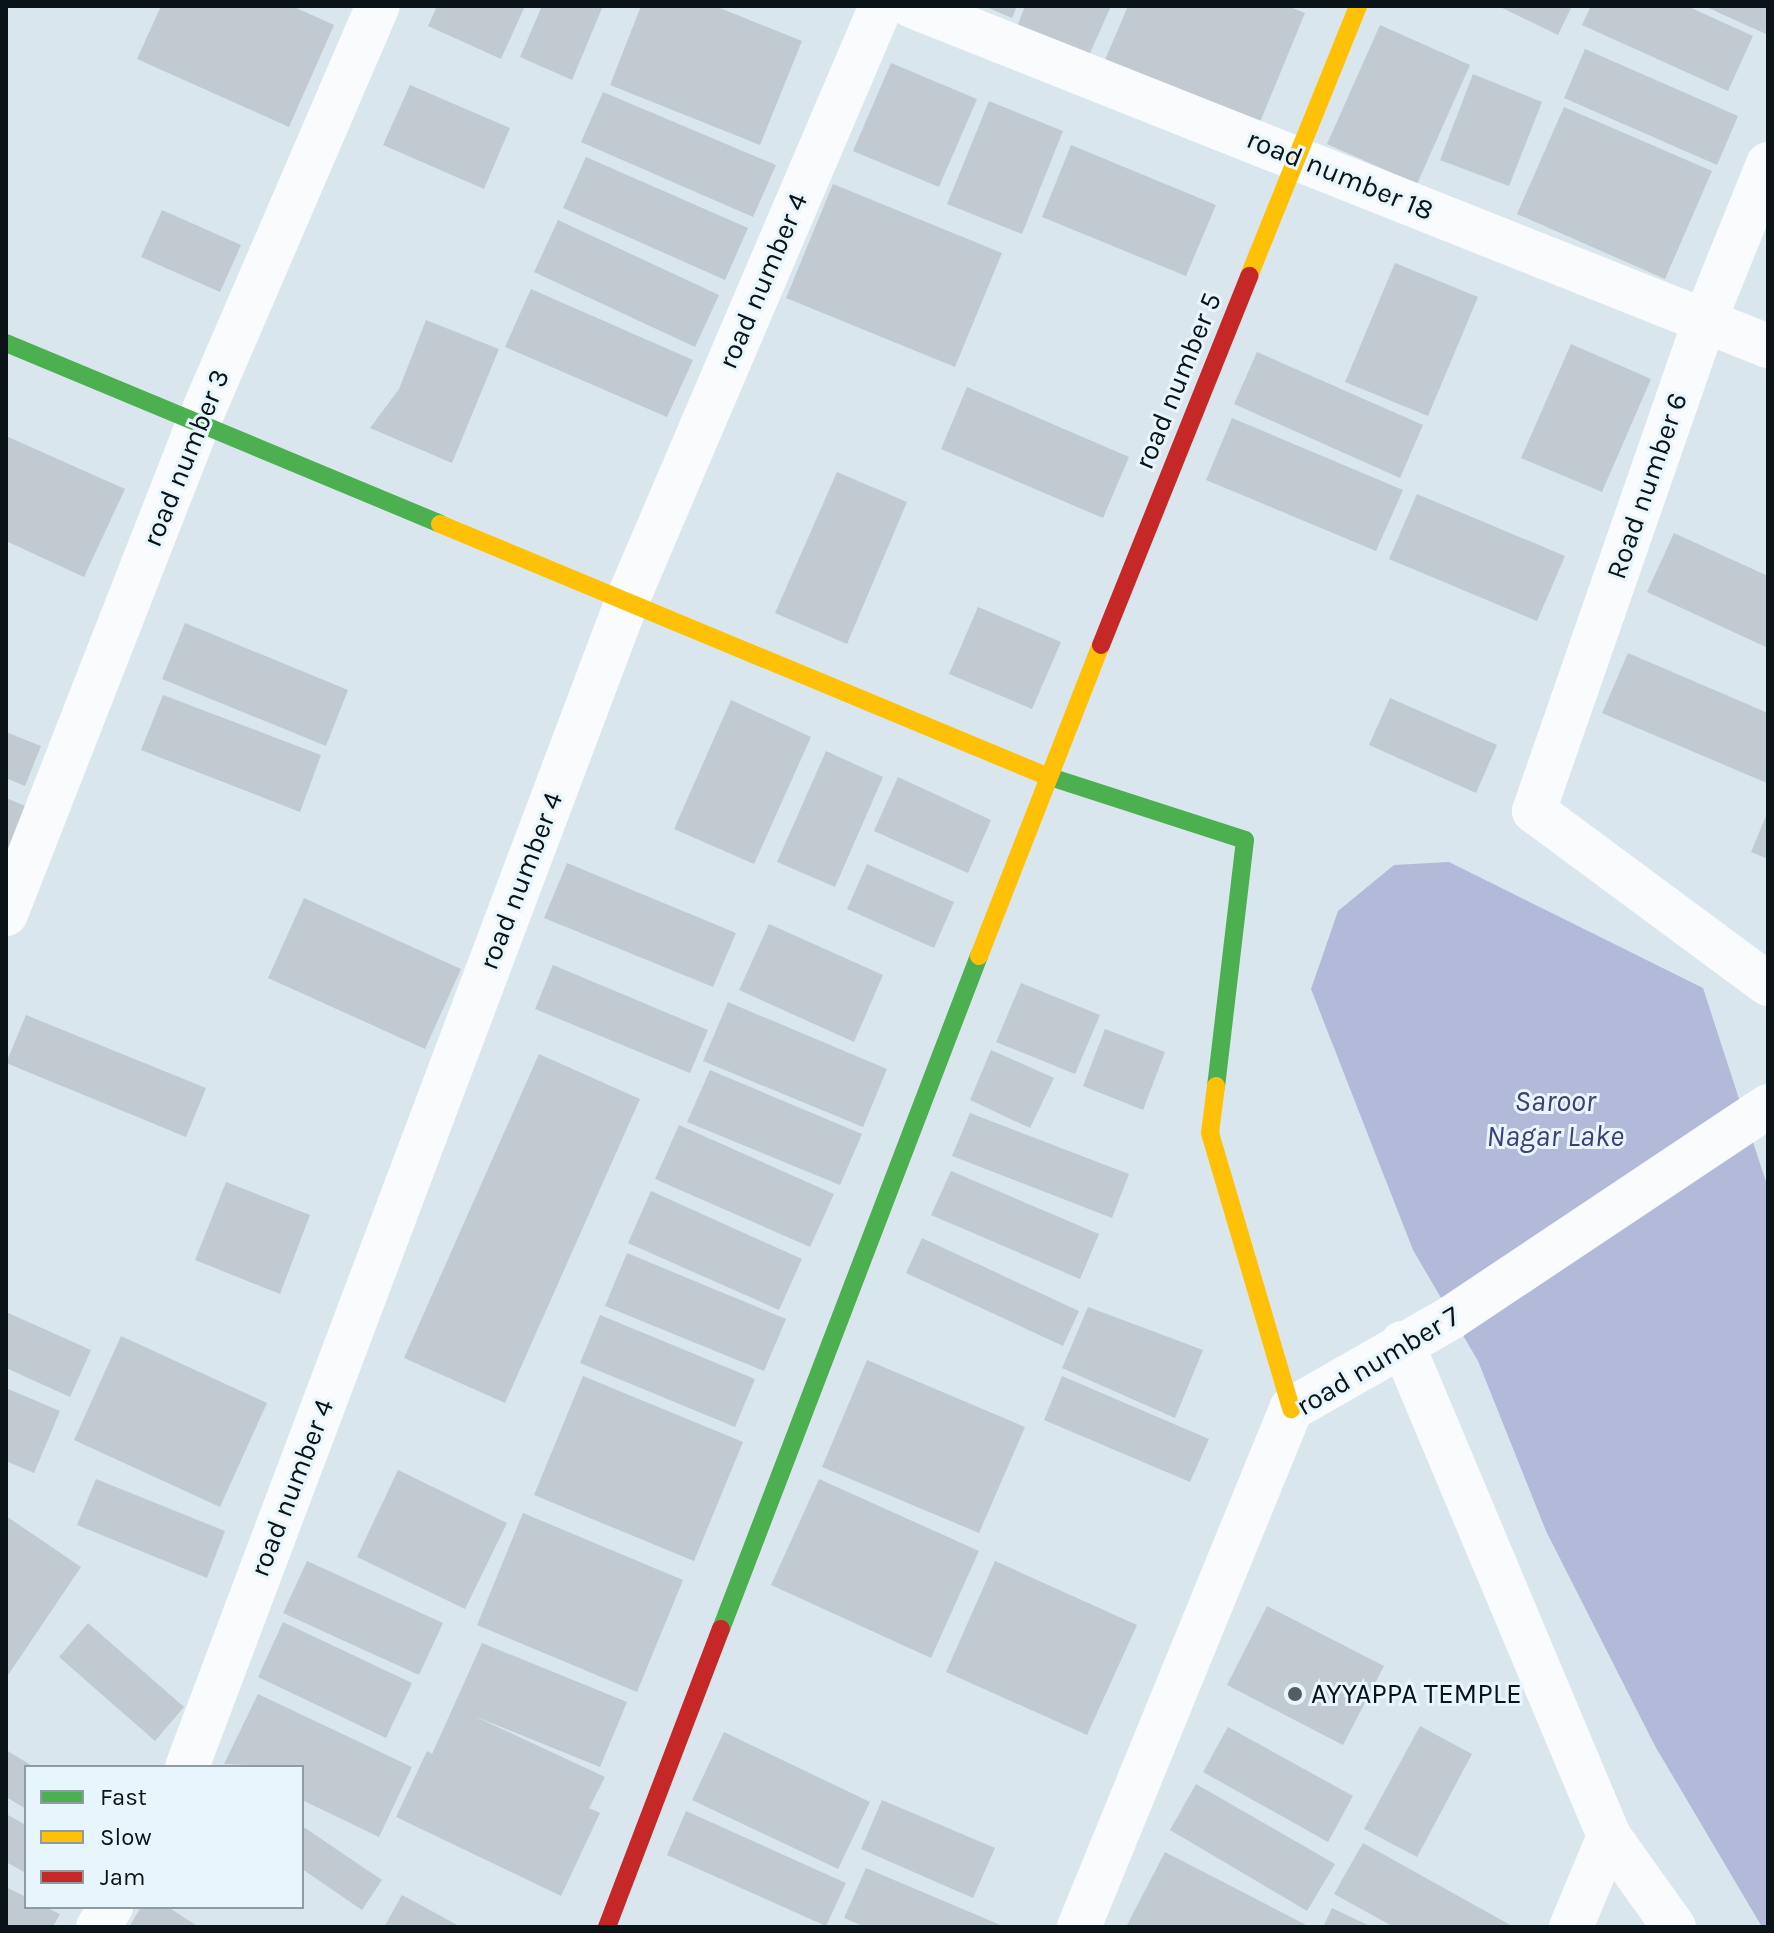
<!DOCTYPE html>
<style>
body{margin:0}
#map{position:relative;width:1774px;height:1933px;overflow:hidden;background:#d9e6ed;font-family:Karla,sans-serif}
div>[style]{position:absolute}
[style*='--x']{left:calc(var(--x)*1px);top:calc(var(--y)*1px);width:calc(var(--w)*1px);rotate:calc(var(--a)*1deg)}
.water>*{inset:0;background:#b3b9d8}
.building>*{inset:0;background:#c1cad1}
.street>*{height:44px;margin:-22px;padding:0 22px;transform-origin:22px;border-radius:22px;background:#f9fbfc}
.fast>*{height:18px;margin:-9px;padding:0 9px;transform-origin:9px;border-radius:9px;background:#4caf50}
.slow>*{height:18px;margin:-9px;padding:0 9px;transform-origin:9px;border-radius:9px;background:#ffc107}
.jam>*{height:18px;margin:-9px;padding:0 9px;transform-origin:9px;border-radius:9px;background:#c62828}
.dots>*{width:22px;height:22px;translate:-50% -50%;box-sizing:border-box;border:4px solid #e7f6fc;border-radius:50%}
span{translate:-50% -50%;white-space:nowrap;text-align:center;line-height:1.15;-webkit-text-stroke:6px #e7f6fc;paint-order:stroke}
.street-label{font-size:28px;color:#0a1317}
.poi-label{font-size:28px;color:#0a1317}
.left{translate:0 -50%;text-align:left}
.water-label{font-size:30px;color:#3e3f74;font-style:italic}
.frame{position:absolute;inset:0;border:8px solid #0a1317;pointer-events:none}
.legend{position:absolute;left:24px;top:1765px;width:280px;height:144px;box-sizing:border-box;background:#e7f6fc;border:2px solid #8f9ba0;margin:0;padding:10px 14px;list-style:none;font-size:24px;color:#0a1317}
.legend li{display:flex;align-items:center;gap:16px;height:40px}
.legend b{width:40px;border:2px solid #8f9ba0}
</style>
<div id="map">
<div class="water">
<div style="clip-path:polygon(1449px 862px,1703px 988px,1768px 1188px,1768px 1927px,1762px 1927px,1655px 1746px,1546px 1531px,1478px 1361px,1413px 1250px,1311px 989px,1338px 911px,1394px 865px)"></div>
</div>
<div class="building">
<div style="clip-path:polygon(161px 6px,292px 6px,334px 25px,289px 127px,137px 59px)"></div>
<div style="clip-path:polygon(437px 6px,525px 6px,501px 59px,428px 26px)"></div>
<div style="clip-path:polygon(542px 6px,603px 6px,572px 80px,520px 57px)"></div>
<div style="clip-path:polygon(641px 6px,715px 6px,802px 41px,760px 145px,610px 85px)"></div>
<div style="clip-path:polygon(984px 6px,1017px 6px,1012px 18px)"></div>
<div style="clip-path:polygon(1025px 6px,1111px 6px,1087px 60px,1016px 29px)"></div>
<div style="clip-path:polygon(1128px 6px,1288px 6px,1305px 13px,1258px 127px,1104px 62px)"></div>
<div style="clip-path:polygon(1498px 6px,1572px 6px,1558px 35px)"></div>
<div style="clip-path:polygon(1591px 6px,1687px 6px,1753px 36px,1728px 91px,1582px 25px)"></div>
<div style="clip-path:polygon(1704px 6px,1768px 6px,1768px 29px,1766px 34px)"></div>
<div style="clip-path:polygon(1380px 25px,1470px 65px,1417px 184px,1327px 144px)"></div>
<div style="clip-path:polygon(1585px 49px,1738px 116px,1717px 165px,1564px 98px)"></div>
<div style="clip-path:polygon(891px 63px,977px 99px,939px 187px,853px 151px)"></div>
<div style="clip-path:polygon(1473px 74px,1542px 102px,1509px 186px,1440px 160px)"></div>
<div style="clip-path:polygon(410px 85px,510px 128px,484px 189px,383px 145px)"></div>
<div style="clip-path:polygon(603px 92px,776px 165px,753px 217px,581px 142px)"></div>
<div style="clip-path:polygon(989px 101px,1063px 131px,1022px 234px,947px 204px)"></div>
<div style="clip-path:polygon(1564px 107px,1712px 171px,1665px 279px,1517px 214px)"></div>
<div style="clip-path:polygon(1071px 145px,1216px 205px,1186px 276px,1042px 217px)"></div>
<div style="clip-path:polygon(586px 157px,748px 228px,725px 280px,563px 208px)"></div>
<div style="clip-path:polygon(833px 184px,1002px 253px,955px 367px,786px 298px)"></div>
<div style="clip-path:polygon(162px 210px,241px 245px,220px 292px,141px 257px)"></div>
<div style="clip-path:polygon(558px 220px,719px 295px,695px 347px,534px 272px)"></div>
<div style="clip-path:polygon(1395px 263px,1478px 297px,1428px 416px,1345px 382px)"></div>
<div style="clip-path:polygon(531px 289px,693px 360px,667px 417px,505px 347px)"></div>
<div style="clip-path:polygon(426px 320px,499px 349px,452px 463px,370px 428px,399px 389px)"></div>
<div style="clip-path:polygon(1571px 344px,1651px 379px,1602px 492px,1521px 458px)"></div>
<div style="clip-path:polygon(1257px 352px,1423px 425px,1400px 478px,1234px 404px)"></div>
<div style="clip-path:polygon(967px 387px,1129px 457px,1103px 518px,941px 449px)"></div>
<div style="clip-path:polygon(1232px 418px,1403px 490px,1376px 551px,1206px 480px)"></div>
<div style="clip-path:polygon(6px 436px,125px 489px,84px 577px,6px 541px)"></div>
<div style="clip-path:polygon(837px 472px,907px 502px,847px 644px,775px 613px)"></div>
<div style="clip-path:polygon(1417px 494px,1565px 556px,1537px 621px,1389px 559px)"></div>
<div style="clip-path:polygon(1674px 533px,1768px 576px,1768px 648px,1647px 592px)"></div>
<div style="clip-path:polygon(978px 607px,1061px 642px,1032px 709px,949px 674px)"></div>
<div style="clip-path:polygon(185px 623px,348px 690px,326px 746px,162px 679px)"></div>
<div style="clip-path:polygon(1628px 653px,1768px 713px,1767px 783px,1602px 713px)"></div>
<div style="clip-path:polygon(163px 695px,321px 755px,300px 812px,141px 750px)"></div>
<div style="clip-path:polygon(1390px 698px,1497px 745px,1476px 793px,1369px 745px)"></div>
<div style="clip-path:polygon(731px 700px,811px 737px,754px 864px,674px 829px)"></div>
<div style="clip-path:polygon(6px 732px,41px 746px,25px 786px,6px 778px)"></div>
<div style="clip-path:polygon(826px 751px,883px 777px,835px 887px,777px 862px)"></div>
<div style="clip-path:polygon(898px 777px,991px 820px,968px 873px,874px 831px)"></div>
<div style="clip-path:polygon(6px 798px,30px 808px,6px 857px)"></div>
<div style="clip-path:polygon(1768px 811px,1768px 859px,1751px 852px)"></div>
<div style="clip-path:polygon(567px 863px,736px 933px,713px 987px,544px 918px)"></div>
<div style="clip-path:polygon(867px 864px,954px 902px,934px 948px,847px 909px)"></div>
<div style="clip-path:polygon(304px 898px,461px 969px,425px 1049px,268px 978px)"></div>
<div style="clip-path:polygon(769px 924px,883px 975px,854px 1042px,739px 990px)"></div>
<div style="clip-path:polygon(553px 965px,708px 1030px,690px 1073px,535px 1009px)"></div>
<div style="clip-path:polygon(1021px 983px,1100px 1015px,1075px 1074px,996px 1042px)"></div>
<div style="clip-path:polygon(728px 1002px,887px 1069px,863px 1127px,703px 1061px)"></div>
<div style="clip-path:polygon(26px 1015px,206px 1088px,186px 1137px,6px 1063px)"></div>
<div style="clip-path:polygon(1105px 1029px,1165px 1052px,1143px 1110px,1083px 1086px)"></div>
<div style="clip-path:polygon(991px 1050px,1054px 1078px,1030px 1128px,970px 1100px)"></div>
<div style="clip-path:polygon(539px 1054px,640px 1099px,505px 1403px,404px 1358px)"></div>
<div style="clip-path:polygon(710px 1070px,862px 1134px,840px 1185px,687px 1122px)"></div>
<div style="clip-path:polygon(970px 1113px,1129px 1174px,1112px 1218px,952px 1156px)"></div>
<div style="clip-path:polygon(679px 1125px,834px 1194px,810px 1247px,655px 1179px)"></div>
<div style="clip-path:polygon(951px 1171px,1099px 1234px,1080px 1279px,931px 1215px)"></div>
<div style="clip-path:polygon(226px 1182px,310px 1215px,280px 1294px,195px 1260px)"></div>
<div style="clip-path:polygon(651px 1191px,802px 1259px,779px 1310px,628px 1243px)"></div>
<div style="clip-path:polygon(922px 1238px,1079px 1311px,1063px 1346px,906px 1273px)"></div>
<div style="clip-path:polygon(627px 1253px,786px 1319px,764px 1371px,605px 1306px)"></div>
<div style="clip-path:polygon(1088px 1307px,1203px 1350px,1175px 1418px,1062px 1368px)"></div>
<div style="clip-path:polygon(6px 1312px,91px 1350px,70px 1397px,6px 1368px)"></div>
<div style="clip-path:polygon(600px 1315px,755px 1379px,735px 1427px,580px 1363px)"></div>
<div style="clip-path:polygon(121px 1336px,267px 1403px,220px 1507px,74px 1440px)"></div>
<div style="clip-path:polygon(867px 1360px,1025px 1427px,979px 1533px,822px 1467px)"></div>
<div style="clip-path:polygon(583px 1376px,743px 1442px,694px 1561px,534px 1495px)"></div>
<div style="clip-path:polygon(1062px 1376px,1209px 1439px,1190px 1482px,1044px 1420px)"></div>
<div style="clip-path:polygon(6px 1388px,60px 1411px,34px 1473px,6px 1461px)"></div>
<div style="clip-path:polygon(398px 1470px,507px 1523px,465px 1609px,357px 1557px)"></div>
<div style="clip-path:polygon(96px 1479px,225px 1531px,207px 1578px,77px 1525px)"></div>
<div style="clip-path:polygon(819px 1479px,979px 1551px,931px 1658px,771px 1585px)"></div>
<div style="clip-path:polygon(523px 1513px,683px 1580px,637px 1692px,477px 1625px)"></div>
<div style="clip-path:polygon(6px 1516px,81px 1567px,6px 1678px)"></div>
<div style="clip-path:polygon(307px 1561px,443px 1623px,419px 1675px,283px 1613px)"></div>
<div style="clip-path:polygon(995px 1561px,1137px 1625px,1087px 1735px,946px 1672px)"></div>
<div style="clip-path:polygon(1267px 1606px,1384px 1666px,1343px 1745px,1227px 1685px)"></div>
<div style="clip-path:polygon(283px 1622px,412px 1683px,386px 1738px,258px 1677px)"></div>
<div style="clip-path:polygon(88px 1623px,184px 1707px,155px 1741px,59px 1657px)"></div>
<div style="clip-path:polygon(482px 1643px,627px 1702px,600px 1767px,474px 1716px,605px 1777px,589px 1808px,600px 1813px,561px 1896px,396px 1817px,427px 1751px,432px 1754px)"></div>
<div style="clip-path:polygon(258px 1694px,412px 1767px,379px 1837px,302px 1800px,302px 1767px,224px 1764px)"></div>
<div style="clip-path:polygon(1420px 1726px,1472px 1754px,1417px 1857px,1364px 1829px)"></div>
<div style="clip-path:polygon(1228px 1727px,1353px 1796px,1328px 1842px,1203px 1772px)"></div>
<div style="clip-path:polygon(724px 1732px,870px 1802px,838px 1869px,692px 1800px)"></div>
<div style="clip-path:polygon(6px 1750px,34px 1767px,26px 1767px,26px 1809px,6px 1797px)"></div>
<div style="clip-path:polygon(1196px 1784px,1335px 1864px,1307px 1911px,1170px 1830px)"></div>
<div style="clip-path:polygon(882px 1800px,995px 1848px,973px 1898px,861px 1849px)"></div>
<div style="clip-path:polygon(686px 1811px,846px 1883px,826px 1926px,667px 1855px)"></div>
<div style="clip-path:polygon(6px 1814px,26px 1825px,26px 1873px,6px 1862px)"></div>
<div style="clip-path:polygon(302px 1826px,382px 1880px,362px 1910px,302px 1869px)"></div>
<div style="clip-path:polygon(1363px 1843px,1514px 1927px,1394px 1927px,1334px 1894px)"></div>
<div style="clip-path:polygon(1165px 1852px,1310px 1927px,1126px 1927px)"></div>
<div style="clip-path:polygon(866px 1868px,1005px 1927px,865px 1927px,844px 1918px)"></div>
<div style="clip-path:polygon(6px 1887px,26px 1897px,26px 1907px,45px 1907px,60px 1914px,53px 1927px,6px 1927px)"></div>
<div style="clip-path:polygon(402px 1895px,461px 1927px,384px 1927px)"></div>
<div style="clip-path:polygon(141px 1907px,168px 1907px,199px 1927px,129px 1927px)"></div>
<div style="clip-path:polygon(1332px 1908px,1372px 1927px,1323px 1927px)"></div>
</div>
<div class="street">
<div style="--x:912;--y:6;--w:921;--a:21.66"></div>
<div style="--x:1768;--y:164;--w:168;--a:112"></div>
<div style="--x:1705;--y:320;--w:520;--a:109.2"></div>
<div style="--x:1534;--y:811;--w:291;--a:36.5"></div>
<div style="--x:6;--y:914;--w:529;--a:-68.62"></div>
<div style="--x:199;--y:421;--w:452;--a:-66.7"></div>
<div style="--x:1402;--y:1343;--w:535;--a:67.22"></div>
<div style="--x:1609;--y:1836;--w:112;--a:54.5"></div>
<div style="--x:187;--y:1767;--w:1246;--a:-69.33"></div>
<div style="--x:627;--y:601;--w:647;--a:-66.88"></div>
<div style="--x:98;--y:1927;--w:24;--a:-57"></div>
<div style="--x:1079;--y:1927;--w:560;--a:-67.74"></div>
<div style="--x:1291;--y:1409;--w:185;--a:-29.7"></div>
<div style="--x:1452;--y:1317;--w:380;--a:-33.7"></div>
<div style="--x:1571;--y:1927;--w:99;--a:-67.3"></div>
</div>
<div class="fast">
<div style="--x:6;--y:343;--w:470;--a:22.6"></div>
<div style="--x:1044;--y:775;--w:211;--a:17.9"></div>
<div style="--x:1245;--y:840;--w:248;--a:96.7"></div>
<div style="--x:721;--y:1629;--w:721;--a:-69.03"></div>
</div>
<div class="slow">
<div style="--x:1249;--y:276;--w:291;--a:-68"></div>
<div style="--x:440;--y:524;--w:654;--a:22.57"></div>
<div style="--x:979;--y:956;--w:334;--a:-68.6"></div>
<div style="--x:1216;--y:1086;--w:47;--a:97.3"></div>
<div style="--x:1210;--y:1133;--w:288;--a:73.6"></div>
</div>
<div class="jam">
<div style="--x:1101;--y:645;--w:398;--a:-68.1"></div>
<div style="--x:607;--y:1927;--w:319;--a:-69.1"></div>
</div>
<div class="dots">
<div style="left:1295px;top:1694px;background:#525d62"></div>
</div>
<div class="street-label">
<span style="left:1340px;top:175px;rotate:22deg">road number 18</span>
<span style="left:763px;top:281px;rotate:-67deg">road number 4</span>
<span style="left:1178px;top:381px;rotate:-68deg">road number 5</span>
<span style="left:186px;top:458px;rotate:-68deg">road number 3</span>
<span style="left:1647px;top:486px;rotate:-71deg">Road number 6</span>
<span style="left:521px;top:881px;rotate:-69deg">road number 4</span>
<span style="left:1378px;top:1361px;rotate:-31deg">road number 7</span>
<span style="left:292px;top:1488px;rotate:-69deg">road number 4</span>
</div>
<div class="poi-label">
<span class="left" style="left:1311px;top:1694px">AYYAPPA TEMPLE</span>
</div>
<div class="water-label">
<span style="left:1555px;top:1118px">Saroor<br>Nagar Lake</span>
</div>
<div class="frame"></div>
<ul class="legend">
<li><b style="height:10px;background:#4caf50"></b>Fast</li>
<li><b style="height:10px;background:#ffc107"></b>Slow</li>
<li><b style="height:10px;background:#c62828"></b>Jam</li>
</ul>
</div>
